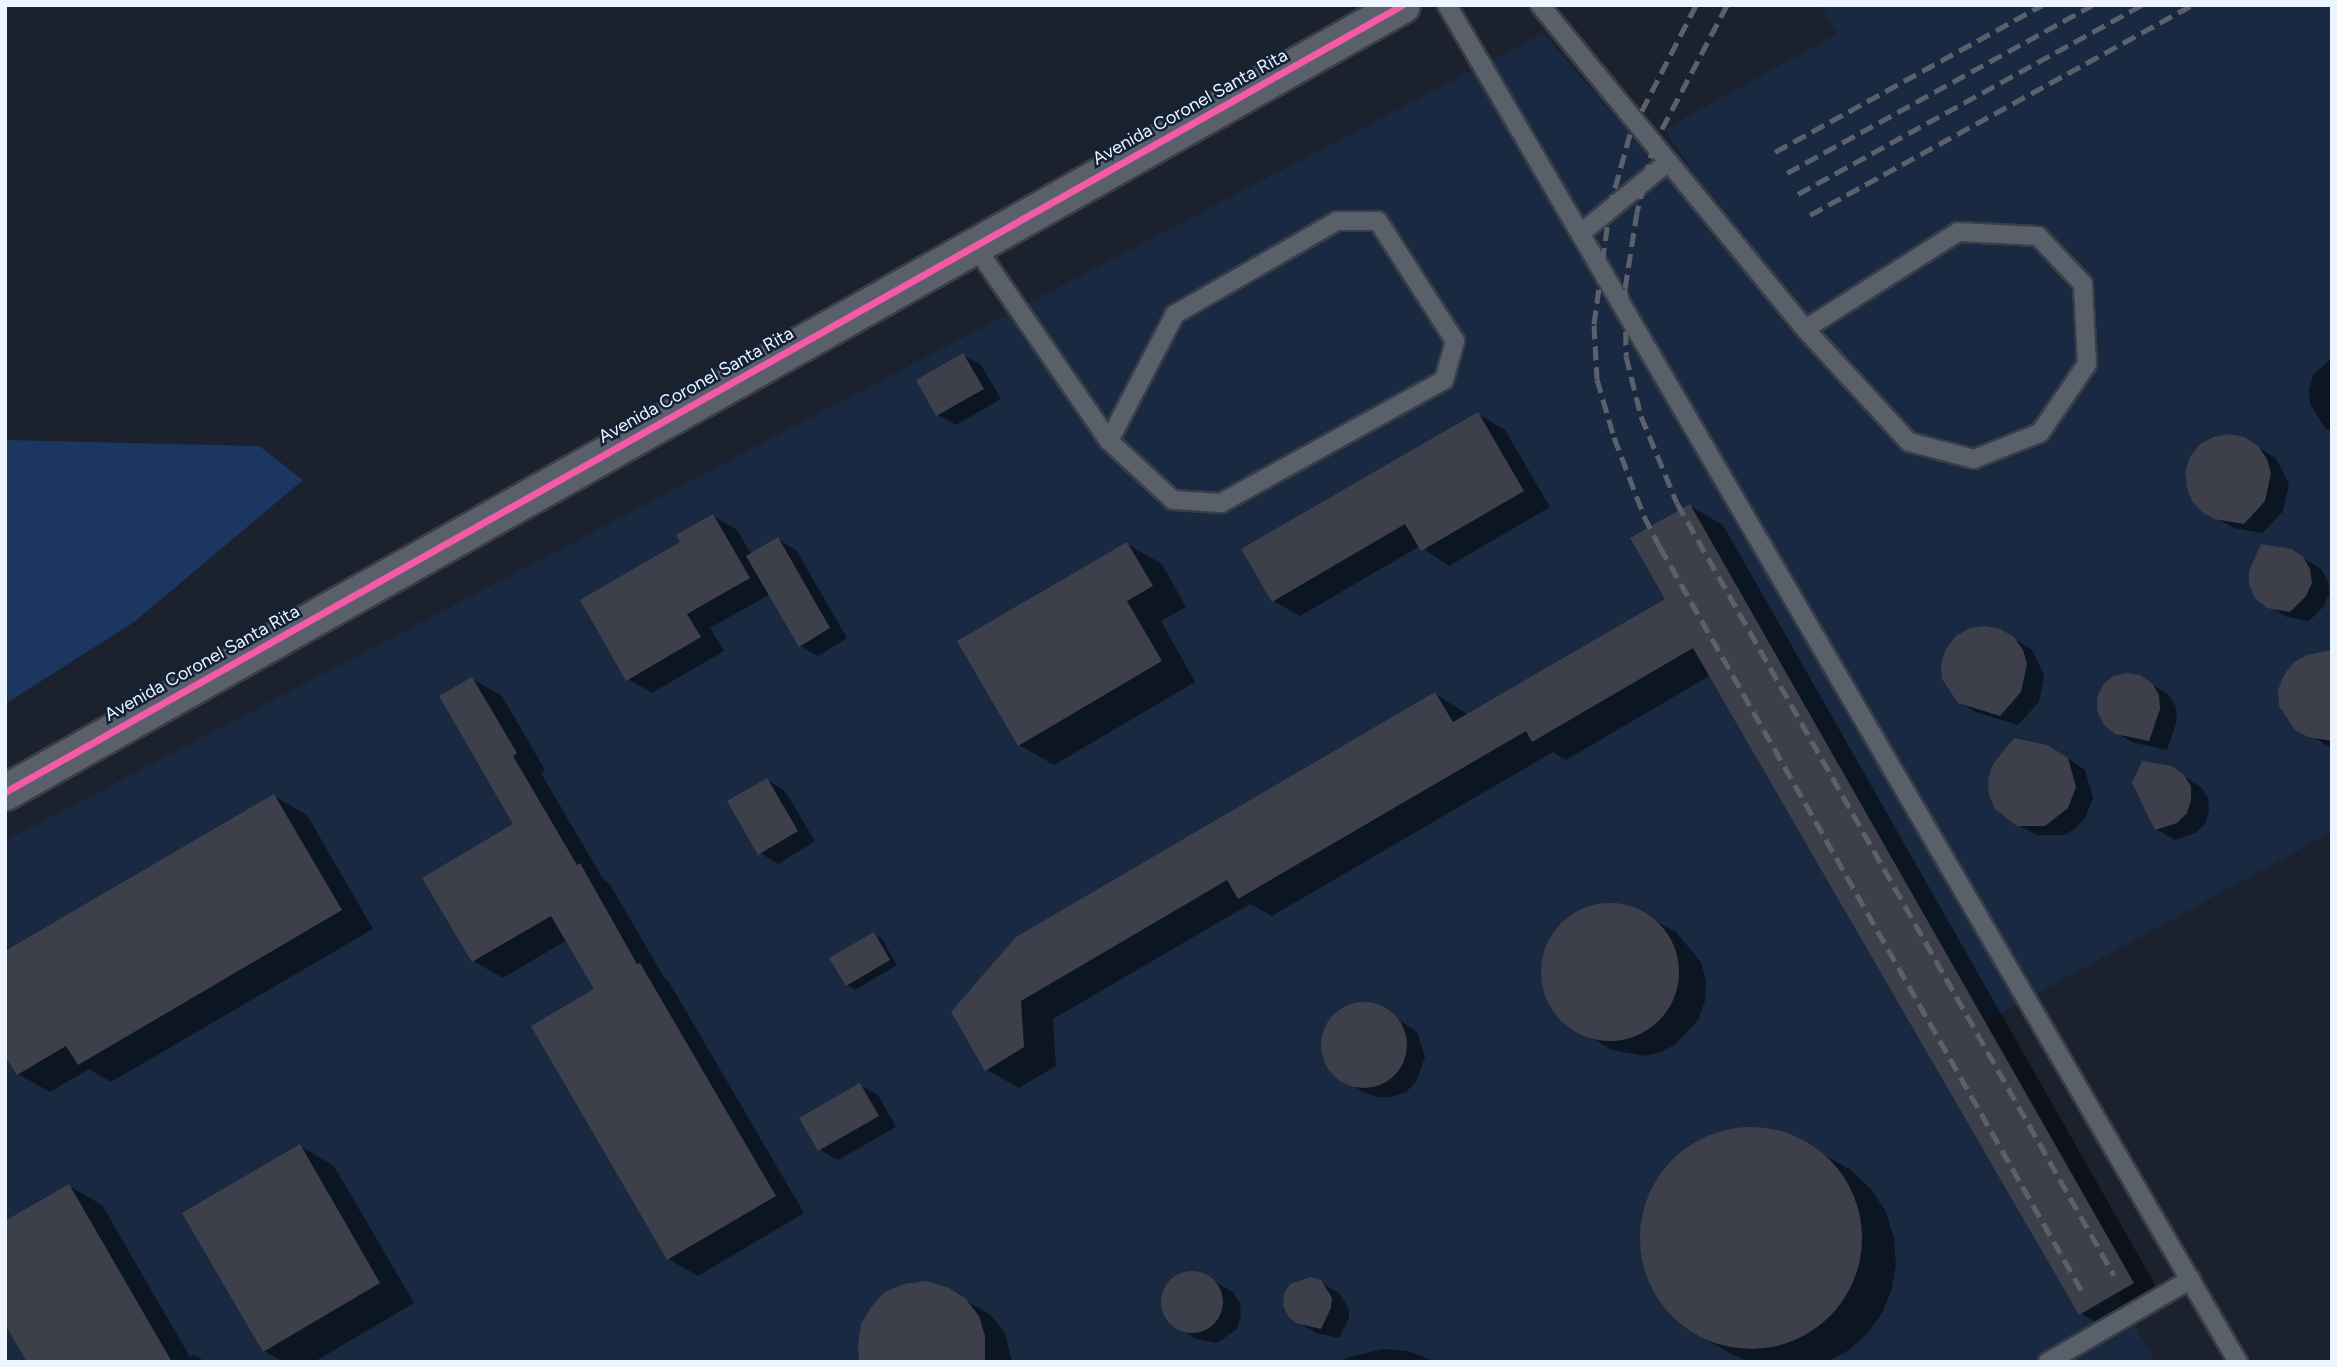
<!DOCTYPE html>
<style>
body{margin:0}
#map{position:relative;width:2337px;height:1367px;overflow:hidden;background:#1b222e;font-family:Figtree,sans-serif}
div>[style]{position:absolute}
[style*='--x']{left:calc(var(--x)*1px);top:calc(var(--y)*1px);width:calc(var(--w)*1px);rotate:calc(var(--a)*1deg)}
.built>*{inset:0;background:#182941}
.water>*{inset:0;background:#1c3662}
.shadow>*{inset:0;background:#0007}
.building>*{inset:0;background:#3d404a}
.round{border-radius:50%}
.roads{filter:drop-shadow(2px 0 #393e48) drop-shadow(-2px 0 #393e48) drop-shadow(0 2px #393e48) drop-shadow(0 -2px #393e48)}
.lane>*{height:18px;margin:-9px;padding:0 9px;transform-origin:9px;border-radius:9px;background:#5a6069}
.street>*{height:35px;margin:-17.5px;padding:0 17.5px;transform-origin:17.5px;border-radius:17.5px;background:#5a6069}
.rail>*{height:5px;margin-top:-2.5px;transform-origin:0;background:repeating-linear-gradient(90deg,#5b616a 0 14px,transparent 0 21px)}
.cycleway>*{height:7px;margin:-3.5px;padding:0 3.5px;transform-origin:3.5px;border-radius:3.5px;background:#f35aa7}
span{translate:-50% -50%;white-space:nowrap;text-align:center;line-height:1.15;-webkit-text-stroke:5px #132136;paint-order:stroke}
.street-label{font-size:18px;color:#ecf4ff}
.frame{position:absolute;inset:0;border:7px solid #ecf4ff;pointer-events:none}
</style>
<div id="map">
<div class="built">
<div style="clip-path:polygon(1821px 5px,2332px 5px,2332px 832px,1968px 1031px,2155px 1362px,5px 1362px,5px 841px,1543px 33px,1716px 234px,1729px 228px,1665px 129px,1837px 34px)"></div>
</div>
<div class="water">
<div style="clip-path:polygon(5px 440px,259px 446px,303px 480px,134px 622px,5px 704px)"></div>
</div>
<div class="shadow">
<div style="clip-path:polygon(963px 355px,981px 365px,1001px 399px,956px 425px,938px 415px)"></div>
<div style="clip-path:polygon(2332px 358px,2332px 432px,2325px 428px,2310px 404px,2309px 390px,2313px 375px)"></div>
<div style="clip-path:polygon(1478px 414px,1505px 430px,1550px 507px,1449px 566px,1420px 546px,1300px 616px,1273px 601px)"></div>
<div style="clip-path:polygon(2244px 439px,2276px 458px,2289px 484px,2283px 511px,2263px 533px,2234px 528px,2203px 511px)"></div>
<div style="clip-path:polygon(1690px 506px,1723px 525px,2165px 1302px,2113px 1332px,2080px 1313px,1711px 675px,1566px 760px,1553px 752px,1272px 916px,1250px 904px,1053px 1019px,1056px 1066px,1019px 1088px,986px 1069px,953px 1012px,1435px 694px,1469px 715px,1667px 599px)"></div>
<div style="clip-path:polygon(713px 516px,737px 530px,751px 554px,778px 539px,796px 550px,847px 638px,818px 656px,800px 646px,770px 594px,710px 628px,724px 651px,652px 693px,628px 679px,683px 542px)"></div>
<div style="clip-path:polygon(1127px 544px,1162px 564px,1186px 607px,1161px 621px,1195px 682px,1054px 765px,1019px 745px)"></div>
<div style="clip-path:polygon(2291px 551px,2321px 569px,2328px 581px,2329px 594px,2324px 606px,2309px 621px,2287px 617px,2268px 606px)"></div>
<div style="clip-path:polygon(2000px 630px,2032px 650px,2044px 675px,2039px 702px,2018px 725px,1978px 713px,1959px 702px)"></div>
<div style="clip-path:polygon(2332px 656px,2332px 746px,2327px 746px,2287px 718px,2281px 706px)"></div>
<div style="clip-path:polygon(2140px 677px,2169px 695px,2176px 707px,2177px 720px,2167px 750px,2135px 743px,2116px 733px)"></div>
<div style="clip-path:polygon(472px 679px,502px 696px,545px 770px,541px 773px,603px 879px,609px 883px,665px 979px,669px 982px,804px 1213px,698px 1276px,668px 1259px,596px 990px,567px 940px,503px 978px,473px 961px,516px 825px)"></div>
<div style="clip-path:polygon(2066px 757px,2085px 770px,2093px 798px,2085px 818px,2076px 828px,2064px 835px,2037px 835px,2018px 825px)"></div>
<div style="clip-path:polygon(2171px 768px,2201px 787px,2208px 798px,2209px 811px,2205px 824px,2195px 833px,2175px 840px,2156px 829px)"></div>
<div style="clip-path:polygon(767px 780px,785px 791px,815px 841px,778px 864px,760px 853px)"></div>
<div style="clip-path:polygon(274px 796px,307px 815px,373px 929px,111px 1082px,89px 1069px,50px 1092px,18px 1074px,5px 1052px,5px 946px,11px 949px)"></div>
<div style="clip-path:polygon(1610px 904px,1630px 907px,1676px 932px,1701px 962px,1706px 981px,1705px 1001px,1698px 1020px,1676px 1044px,1661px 1052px,1645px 1056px,1612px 1050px,1566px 1023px,1553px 1007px,1545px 989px,1543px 968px,1547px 948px,1557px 930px,1572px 916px,1591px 907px)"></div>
<div style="clip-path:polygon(874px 934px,882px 939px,897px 965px,855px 990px,847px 985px)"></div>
<div style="clip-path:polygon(1361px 1004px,1376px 1005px,1417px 1032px,1425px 1057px,1416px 1082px,1406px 1092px,1391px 1097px,1377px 1097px,1363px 1092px,1332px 1072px,1325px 1059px,1323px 1044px,1326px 1029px,1334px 1016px,1346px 1008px)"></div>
<div style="clip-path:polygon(860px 1085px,878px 1095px,896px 1127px,838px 1160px,820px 1150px)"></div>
<div style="clip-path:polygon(1737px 1129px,1765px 1129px,1791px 1136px,1815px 1150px,1851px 1170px,1871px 1189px,1886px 1212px,1894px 1238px,1896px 1264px,1892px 1289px,1882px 1313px,1868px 1333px,1849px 1350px,1827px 1362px,1748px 1362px,1728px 1352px,1692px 1331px,1673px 1315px,1657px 1295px,1646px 1272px,1641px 1245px,1643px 1217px,1651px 1191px,1666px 1167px,1686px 1149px,1710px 1136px)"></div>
<div style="clip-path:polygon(300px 1146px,334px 1166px,414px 1303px,314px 1362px,283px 1362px,264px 1351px)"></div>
<div style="clip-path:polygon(69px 1186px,102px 1205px,190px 1357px,194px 1355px,206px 1362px,29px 1362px)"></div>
<div style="clip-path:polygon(1187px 1273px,1201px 1274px,1233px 1292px,1240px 1303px,1241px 1316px,1237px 1329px,1217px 1343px,1196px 1339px,1169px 1321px,1163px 1306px,1164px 1292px,1173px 1279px)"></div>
<div style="clip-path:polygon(1300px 1280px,1320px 1282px,1339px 1293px,1349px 1309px,1349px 1318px,1339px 1338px,1316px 1333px,1297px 1322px,1291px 1285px)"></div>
<div style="clip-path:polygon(946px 1288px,992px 1316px,1005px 1333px,1012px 1362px,861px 1362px)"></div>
<div style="clip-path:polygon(1383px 1349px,1408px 1351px,1437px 1362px,1342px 1362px,1346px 1358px)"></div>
</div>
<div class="building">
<div style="clip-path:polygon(963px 353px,984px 389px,936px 416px,916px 380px)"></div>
<div style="clip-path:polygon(1478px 412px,1524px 491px,1421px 551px,1405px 524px,1272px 602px,1241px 549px)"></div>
<div style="clip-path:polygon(2229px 434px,2244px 437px,2258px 446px,2267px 459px,2271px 473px,2265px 501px,2244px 524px,2214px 519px,2202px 512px,2192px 501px,2187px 488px,2185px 472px,2190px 457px,2200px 444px,2214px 437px)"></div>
<div style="clip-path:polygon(1690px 504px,2134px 1283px,2079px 1315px,1693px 648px,1532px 742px,1526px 731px,1238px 899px,1227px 880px,1021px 1001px,1024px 1047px,985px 1071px,951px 1012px,1016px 937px,1435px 692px,1453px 722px,1665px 599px,1630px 538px)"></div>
<div style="clip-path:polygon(713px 514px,750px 578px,687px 614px,701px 637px,626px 681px,580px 600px,680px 542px,676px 535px)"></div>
<div style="clip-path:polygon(778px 537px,830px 628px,799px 647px,746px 556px)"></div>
<div style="clip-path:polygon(1127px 542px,1153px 586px,1127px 601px,1162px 661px,1018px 746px,957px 641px)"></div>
<div style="clip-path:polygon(2261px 544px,2292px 549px,2303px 557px,2310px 569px,2312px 583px,2306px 596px,2290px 612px,2267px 608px,2255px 598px,2249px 584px,2249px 571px)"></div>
<div style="clip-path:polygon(1985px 626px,2000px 629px,2014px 637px,2023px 650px,2027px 664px,2021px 692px,2000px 716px,1958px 703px,1942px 679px,1941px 664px,1946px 649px,1956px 636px,1970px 628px)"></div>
<div style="clip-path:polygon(2332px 650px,2332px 741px,2308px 737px,2295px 730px,2279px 706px,2278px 690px,2284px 675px,2293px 663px,2307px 655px)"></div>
<div style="clip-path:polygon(2126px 673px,2140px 675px,2152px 683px,2159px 695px,2160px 709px,2149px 741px,2115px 734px,2104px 725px,2097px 711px,2097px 697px,2103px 685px,2113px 676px)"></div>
<div style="clip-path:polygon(472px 677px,517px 753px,513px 756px,577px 865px,580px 863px,637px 964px,640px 963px,776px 1196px,667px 1260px,531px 1026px,594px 989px,551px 916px,472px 962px,422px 878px,513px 824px,439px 696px)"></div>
<div style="clip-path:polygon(2014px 738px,2047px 745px,2068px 758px,2076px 787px,2068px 808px,2045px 826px,2017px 826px,1995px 809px,1989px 795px,1988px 779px,1993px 764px)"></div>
<div style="clip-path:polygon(2142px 761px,2172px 766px,2183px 774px,2191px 786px,2191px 800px,2187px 813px,2177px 823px,2155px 830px,2132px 783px)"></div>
<div style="clip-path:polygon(767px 778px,798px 831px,758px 855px,727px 801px)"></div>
<div style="clip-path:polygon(274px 794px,342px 910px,78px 1065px,66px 1046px,17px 1075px,5px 1056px,5px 951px)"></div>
<div class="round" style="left:1541px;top:903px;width:138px;height:138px"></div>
<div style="clip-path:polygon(874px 932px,890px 960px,846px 986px,829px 958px)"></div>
<div class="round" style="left:1321px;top:1002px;width:86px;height:86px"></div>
<div style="clip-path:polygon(860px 1083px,879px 1116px,818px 1151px,799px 1118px)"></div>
<div class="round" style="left:1640px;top:1127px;width:222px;height:222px"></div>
<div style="clip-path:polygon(300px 1144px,380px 1283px,263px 1352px,182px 1213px)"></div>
<div style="clip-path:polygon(69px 1184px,172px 1362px,27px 1362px,5px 1324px,5px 1221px)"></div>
<div class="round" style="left:1161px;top:1271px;width:62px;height:62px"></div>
<div style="clip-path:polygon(1311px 1277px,1321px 1280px,1332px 1298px,1331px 1308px,1321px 1329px,1296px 1323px,1288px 1316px,1283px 1305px,1284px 1294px,1290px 1284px)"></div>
<div style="clip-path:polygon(926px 1281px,947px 1287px,965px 1298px,979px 1316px,985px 1336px,985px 1362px,859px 1362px,858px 1345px,861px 1324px,871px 1307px,885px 1292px,904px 1284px)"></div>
</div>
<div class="roads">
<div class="lane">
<div style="--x:1447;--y:5;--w:1571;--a:59.76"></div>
<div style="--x:1540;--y:5;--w:419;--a:50.7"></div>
<div style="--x:1805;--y:329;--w:154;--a:47.4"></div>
<div style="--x:1909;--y:442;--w:67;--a:14.7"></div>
<div style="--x:1974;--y:459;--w:71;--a:-21.5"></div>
<div style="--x:2040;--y:433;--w:83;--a:-55.7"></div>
<div style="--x:2087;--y:364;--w:80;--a:-92.9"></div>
<div style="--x:2083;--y:284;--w:66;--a:-133.2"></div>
<div style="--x:2038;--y:236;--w:80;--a:-177.1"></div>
<div style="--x:1958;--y:232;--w:181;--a:147.6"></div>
<div style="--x:1581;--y:233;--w:112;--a:-39.2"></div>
<div style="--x:975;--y:246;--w:237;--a:55.5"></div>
<div style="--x:1109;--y:441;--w:87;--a:42.7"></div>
<div style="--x:1173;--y:500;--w:48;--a:3.6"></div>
<div style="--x:1221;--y:503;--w:255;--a:-28.9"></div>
<div style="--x:1444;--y:380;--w:41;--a:-74.2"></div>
<div style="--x:1455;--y:341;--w:143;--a:-122.7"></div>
<div style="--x:1378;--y:221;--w:41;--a:180"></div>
<div style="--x:1337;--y:221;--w:187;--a:150.1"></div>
<div style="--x:1175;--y:314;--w:143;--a:117.5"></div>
<div style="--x:2048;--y:1362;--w:165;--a:-30.1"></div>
</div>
<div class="street">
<div style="--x:5;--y:792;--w:1603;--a:-29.39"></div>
</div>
</div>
<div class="rail">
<div style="--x:1696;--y:5;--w:145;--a:117.1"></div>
<div style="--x:1630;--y:134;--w:75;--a:105.5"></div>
<div style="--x:1610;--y:206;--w:120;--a:97.7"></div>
<div style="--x:1594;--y:325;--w:54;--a:86.8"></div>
<div style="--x:1597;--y:379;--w:60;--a:73.7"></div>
<div style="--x:1614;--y:437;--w:85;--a:69.2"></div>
<div style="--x:1644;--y:516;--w:35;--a:63"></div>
<div style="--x:1660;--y:547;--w:858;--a:60.45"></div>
<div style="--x:1727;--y:5;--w:157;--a:117.7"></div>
<div style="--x:1654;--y:144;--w:70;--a:104"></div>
<div style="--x:1637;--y:212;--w:78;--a:98.9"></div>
<div style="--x:1625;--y:289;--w:67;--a:89.1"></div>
<div style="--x:1626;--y:356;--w:62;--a:76"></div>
<div style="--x:1641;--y:416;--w:94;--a:67.5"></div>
<div style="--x:1677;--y:503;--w:887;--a:60.49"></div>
<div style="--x:1775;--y:152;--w:305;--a:-28.8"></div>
<div style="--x:1787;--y:173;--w:348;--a:-28.8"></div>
<div style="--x:1798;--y:194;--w:393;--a:-28.8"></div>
<div style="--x:1810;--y:215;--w:436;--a:-28.8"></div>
</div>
<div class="cycleway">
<div style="--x:5;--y:792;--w:1603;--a:-29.39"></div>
</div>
<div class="street-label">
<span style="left:1190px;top:107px;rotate:-29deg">Avenida Coronel Santa Rita</span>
<span style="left:696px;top:385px;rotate:-29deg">Avenida Coronel Santa Rita</span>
<span style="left:202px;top:663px;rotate:-29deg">Avenida Coronel Santa Rita</span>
</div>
<div class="frame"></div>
</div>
